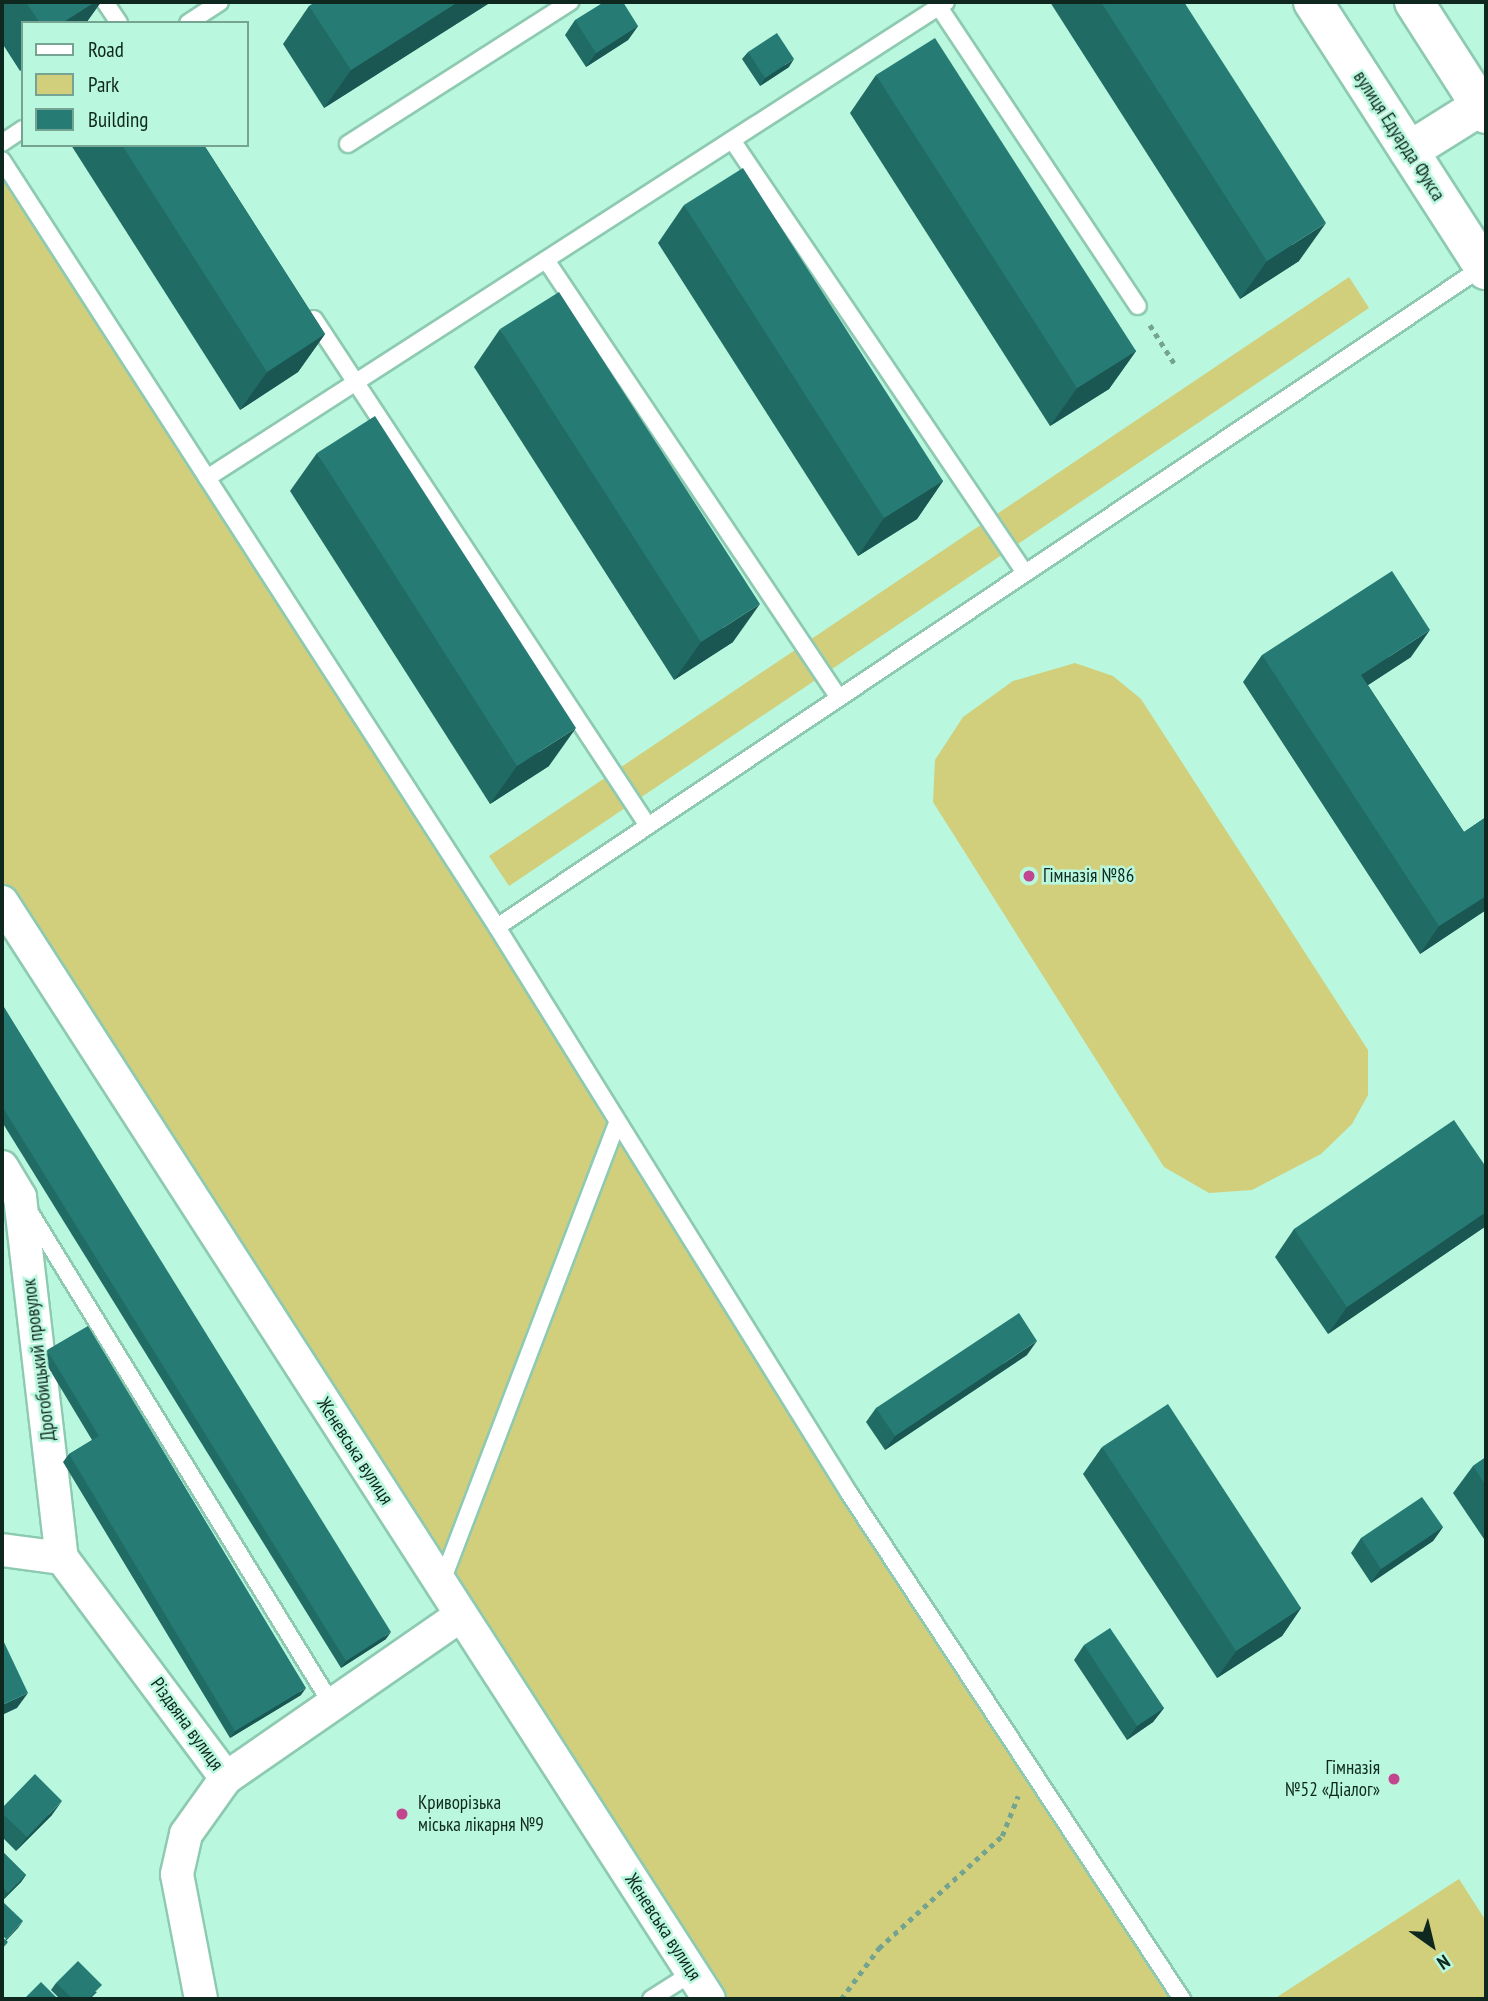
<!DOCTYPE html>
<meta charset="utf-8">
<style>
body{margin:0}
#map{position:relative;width:1488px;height:2001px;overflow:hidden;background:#b9f7de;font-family:"PT Sans Narrow",sans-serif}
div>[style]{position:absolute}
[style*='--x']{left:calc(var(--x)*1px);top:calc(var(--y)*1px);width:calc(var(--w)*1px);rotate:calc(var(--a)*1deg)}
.green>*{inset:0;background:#d1cf7c}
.path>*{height:4.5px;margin-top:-2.25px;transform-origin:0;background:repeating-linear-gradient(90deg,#74a390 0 5px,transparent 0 10px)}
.roads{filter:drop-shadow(2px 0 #8ecab2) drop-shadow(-2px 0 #8ecab2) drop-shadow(0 2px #8ecab2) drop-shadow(0 -2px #8ecab2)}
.service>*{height:16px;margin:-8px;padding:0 8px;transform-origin:8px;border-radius:8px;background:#fff}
.minor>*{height:32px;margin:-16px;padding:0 16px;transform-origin:16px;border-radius:16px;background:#fff}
.primary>*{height:38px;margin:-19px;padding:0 19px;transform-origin:19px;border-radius:19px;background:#fff}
.wall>*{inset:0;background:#216b65}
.shaded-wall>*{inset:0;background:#1b5752}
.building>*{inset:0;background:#267c75}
.dots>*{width:19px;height:19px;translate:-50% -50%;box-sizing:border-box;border:4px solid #b9f7de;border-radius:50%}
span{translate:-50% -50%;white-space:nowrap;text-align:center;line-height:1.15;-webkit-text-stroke:5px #b9f7de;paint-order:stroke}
.street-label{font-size:19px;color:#0f281f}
.poi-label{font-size:19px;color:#0f281f}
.left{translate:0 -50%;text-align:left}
.right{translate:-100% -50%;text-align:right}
.frame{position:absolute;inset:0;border:4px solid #0f281f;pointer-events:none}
.legend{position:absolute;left:21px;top:21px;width:228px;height:126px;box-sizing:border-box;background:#b9f7de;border:2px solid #75a492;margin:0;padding:9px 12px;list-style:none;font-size:21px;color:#0f281f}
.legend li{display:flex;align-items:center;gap:14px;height:35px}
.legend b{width:35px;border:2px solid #75a492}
.north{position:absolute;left:1397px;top:1910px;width:70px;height:70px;-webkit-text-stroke:5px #b9f7de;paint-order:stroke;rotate:146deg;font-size:19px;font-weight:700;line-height:28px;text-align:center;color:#0f281f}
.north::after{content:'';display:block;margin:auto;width:24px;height:32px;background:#0f281f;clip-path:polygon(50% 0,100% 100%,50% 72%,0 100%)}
</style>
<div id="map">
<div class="green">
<div style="clip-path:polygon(2px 160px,617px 1122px,1182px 1999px,709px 1999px,2px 902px)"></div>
<div style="clip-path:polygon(1349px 277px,1369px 308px,509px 886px,489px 856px)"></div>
<div style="clip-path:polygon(1075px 663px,1113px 676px,1141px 699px,1368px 1050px,1368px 1095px,1352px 1124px,1321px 1154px,1252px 1190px,1209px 1193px,1164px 1167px,933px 802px,935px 760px,963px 717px,1013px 681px)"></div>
<div style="clip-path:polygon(1459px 1879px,1486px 1921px,1486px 1999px,1274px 1999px)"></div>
</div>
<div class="path">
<div style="--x:1150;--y:325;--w:49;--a:57.6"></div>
<div style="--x:841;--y:1999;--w:64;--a:-53.3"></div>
<div style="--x:879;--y:1948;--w:166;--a:-42.3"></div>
<div style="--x:1002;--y:1836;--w:43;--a:-68.2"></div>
</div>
<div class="roads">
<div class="service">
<div style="--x:105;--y:2;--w:25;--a:56"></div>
<div style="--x:939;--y:7;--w:359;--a:56.4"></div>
<div style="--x:188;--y:23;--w:38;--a:-33"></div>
<div style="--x:732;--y:140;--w:523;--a:55.91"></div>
<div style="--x:2;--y:143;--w:25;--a:-34"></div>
<div style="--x:348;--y:144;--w:264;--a:-32.6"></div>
<div style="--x:2;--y:160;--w:913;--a:57.16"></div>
<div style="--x:497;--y:927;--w:667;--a:58.12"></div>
<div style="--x:849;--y:1493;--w:606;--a:56.65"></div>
<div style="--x:546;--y:260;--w:527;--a:56.22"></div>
<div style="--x:314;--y:319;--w:607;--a:56.62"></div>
<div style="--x:207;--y:478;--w:879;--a:-32.79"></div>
<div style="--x:497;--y:927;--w:1188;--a:-33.81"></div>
<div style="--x:29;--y:1211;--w:577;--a:58.46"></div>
<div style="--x:441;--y:1584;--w:494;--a:-69.1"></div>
<div style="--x:651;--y:1999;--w:49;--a:-32.4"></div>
</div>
<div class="minor">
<div style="--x:2;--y:902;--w:1305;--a:57.2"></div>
<div style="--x:2;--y:1167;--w:35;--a:59"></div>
<div style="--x:20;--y:1197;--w:363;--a:83.4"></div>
<div style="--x:2;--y:1550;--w:61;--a:7.6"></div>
<div style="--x:62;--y:1558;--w:274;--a:53.3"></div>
<div style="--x:226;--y:1778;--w:286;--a:-34.7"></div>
<div style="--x:201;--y:1999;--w:127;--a:-100.9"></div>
<div style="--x:177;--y:1874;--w:41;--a:-77.3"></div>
<div style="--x:186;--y:1834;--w:69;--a:-54.5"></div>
</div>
<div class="primary">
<div style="--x:1313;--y:2;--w:319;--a:57.2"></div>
<div style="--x:1414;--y:2;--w:133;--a:57.3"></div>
<div style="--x:1409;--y:151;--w:85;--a:-32"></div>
</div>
</div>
<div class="wall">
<div style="clip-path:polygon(2px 2px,101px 2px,86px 23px,23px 23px,23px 69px,20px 71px,2px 43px)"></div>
<div style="clip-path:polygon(491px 2px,324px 108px,283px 44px,309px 6px)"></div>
<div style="clip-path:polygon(1050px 2px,1184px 2px,1299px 261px,1240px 299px)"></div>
<div style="clip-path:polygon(575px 20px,638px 26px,628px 40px,586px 67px,565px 35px)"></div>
<div style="clip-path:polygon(748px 52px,789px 67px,760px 86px,742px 59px)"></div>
<div style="clip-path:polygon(876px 75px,1136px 351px,1109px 389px,1050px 426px,850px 113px)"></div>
<div style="clip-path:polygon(71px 145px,204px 145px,325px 334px,298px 372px,240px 410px)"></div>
<div style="clip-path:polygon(684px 205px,943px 481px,917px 519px,858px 556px,658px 243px)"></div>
<div style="clip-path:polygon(500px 329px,733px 642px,674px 680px,474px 367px)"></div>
<div style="clip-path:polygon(317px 453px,549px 766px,490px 804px,290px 491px)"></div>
<div style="clip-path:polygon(1262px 655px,1411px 657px,1368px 685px,1464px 832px,1486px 817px,1486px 910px,1420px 954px,1243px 682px)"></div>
<div style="clip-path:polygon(2px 1004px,386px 1639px,341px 1668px,2px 1122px)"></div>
<div style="clip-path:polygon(1486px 1167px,1486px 1226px,1328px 1334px,1275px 1257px,1294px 1229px)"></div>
<div style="clip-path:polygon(47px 1350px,301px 1695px,230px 1738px,63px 1462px,69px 1454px,92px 1440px,42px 1357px)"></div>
<div style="clip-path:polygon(1027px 1355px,885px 1450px,866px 1422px,876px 1408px)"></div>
<div style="clip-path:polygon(1102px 1447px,1301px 1608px,1282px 1636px,1217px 1678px,1083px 1474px)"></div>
<div style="clip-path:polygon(1486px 1457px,1486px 1542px,1453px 1493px,1473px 1466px)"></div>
<div style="clip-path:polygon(1443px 1527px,1433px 1541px,1371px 1583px,1351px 1553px,1361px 1538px)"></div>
<div style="clip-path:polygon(1084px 1645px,1164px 1708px,1153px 1722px,1127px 1740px,1074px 1660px)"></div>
<div style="clip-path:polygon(2px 1808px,52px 1815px,16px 1851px,2px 1837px)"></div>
<div style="clip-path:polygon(2px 1851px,26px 1875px,21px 1882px,3px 1900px,2px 1899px)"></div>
<div style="clip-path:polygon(56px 1983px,97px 1992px,90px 1999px,60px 1999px,51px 1990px)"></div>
</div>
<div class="shaded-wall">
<div style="clip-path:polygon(95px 2px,101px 2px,86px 23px,62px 23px)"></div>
<div style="clip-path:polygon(458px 2px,491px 2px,324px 108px,351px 70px)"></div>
<div style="clip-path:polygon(638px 26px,628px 40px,586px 67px,596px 53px)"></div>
<div style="clip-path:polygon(794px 59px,789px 67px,760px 86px,765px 78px)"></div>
<div style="clip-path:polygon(1326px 223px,1299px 261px,1240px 299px,1267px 261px)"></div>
<div style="clip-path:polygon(325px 334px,298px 372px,240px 410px,267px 372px)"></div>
<div style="clip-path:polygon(1136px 351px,1109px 389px,1050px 426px,1077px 388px)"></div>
<div style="clip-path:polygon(943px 481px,917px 519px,858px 556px,884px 518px)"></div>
<div style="clip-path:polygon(760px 604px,733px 642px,674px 680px,701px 642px)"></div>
<div style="clip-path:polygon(1430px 630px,1411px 657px,1342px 702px,1361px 675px)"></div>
<div style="clip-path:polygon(576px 728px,549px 766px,490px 804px,517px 766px)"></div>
<div style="clip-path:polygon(1486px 896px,1486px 910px,1420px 954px,1439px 926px)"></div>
<div style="clip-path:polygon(1486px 1212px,1486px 1226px,1328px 1334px,1347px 1307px)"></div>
<div style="clip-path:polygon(1037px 1341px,1027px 1355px,885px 1450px,895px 1436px)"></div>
<div style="clip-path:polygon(1443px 1527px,1433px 1541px,1371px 1583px,1381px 1569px)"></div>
<div style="clip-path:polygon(1301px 1608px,1282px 1636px,1217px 1678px,1236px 1651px)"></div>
<div style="clip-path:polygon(391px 1632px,386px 1639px,341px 1668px,346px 1661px)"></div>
<div style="clip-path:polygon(306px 1688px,301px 1695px,230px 1738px,235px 1731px)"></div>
<div style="clip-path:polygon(28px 1693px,17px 1708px,2px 1715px,2px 1705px)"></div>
<div style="clip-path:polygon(1164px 1708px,1153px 1722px,1127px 1740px,1137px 1726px)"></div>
<div style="clip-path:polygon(62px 1801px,52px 1815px,16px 1851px,27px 1837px)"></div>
<div style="clip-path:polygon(26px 1875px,21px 1882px,3px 1900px,8px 1893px)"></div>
<div style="clip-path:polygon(23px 1921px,18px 1928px,2px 1945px,6px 1939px)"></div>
</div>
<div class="building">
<div style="clip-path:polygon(26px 2px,95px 2px,62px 23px,40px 23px)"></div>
<div style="clip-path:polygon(315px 2px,458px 2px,351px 70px,309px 6px)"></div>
<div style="clip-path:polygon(604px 2px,623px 2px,638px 26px,596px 53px,575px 20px)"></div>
<div style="clip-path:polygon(1101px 2px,1184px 2px,1326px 223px,1267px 261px)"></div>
<div style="clip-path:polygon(777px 33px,794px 59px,765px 78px,748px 52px)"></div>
<div style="clip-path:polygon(935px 38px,1136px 351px,1077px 388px,876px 75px)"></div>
<div style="clip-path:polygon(122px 145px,204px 145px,325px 334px,267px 372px)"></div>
<div style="clip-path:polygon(743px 168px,943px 481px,884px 518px,684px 205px)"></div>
<div style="clip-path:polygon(559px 292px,760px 604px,701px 642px,500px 329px)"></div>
<div style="clip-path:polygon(375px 416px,576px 728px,517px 766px,317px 453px)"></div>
<div style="clip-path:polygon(1392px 571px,1430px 630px,1361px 675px,1464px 832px,1486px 817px,1486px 896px,1439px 926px,1262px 655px)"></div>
<div style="clip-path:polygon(2px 1004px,391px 1632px,346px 1661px,2px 1106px)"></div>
<div style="clip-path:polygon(1454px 1120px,1486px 1167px,1486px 1212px,1347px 1307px,1294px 1229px)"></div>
<div style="clip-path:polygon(1019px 1313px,1037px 1341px,895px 1436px,876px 1408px)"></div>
<div style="clip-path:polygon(88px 1326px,306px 1688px,235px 1731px,69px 1454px,99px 1436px,47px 1350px)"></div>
<div style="clip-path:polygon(1168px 1404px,1301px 1608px,1236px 1651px,1102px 1447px)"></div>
<div style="clip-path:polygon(1486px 1457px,1486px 1486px,1473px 1466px)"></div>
<div style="clip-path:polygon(1422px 1497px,1443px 1527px,1381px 1569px,1361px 1538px)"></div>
<div style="clip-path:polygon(1110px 1628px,1164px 1708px,1137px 1726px,1084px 1645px)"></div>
<div style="clip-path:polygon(2px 1638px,28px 1693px,2px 1705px)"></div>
<div style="clip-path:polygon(35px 1774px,62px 1801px,27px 1837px,2px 1813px,2px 1808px)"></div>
<div style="clip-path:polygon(2px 1851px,26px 1875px,8px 1893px,2px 1887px)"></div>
<div style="clip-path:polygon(2px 1901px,23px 1921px,6px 1939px,2px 1935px)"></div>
<div style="clip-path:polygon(2px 1937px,8px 1942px,2px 1949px)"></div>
<div style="clip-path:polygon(78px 1961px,102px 1985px,88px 1999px,73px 1999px,56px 1983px)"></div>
<div style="clip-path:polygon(41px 1982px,58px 1999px,24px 1999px)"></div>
</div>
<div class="dots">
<div style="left:1029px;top:876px;background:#c3448f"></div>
<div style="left:1394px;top:1779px;background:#c3448f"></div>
<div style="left:402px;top:1814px;background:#c3448f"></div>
</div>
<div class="street-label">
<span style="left:1399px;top:136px;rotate:57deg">вулиця Едуарда Фукса</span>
<span style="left:39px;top:1360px;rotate:-97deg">Дрогобицький провулок</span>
<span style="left:355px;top:1451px;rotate:57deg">Женевська вулиця</span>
<span style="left:187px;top:1724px;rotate:54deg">Різдвяна вулиця</span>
<span style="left:663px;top:1927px;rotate:57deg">Женевська вулиця</span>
</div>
<div class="poi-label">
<span class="left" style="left:1043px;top:876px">Гімназія №86</span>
<span class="right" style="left:1380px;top:1779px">Гімназія<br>№52 «Діалог»</span>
<span class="left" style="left:418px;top:1814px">Криворізька<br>міська лікарня №9</span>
</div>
<div class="frame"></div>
<ul class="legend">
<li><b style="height:9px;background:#fff"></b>Road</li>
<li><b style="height:19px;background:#d1cf7c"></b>Park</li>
<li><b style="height:19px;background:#267c75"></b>Building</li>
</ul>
<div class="north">N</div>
</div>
